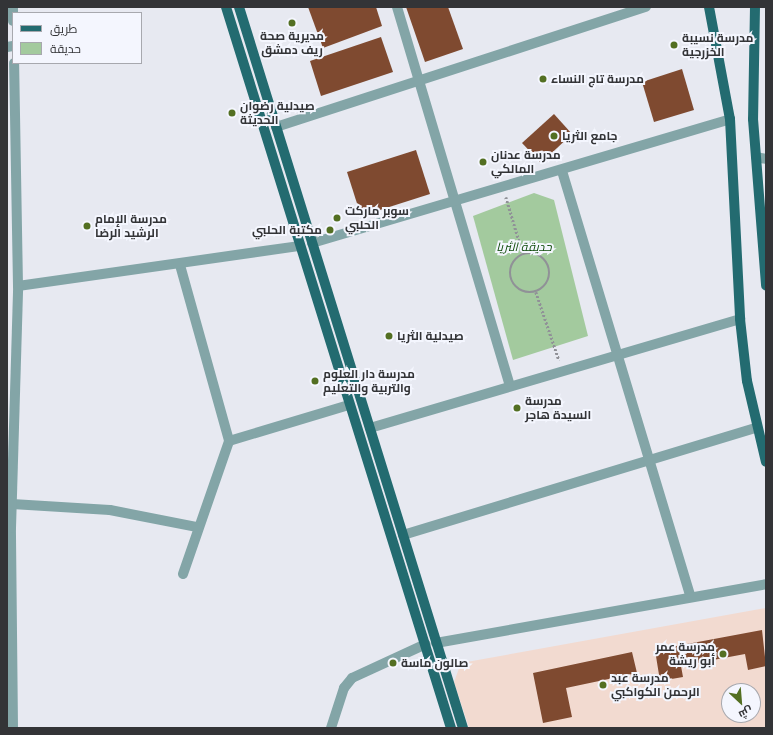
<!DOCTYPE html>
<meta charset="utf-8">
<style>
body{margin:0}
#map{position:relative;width:773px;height:735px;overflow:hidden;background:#e7e9f1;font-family:Lora,Cairo,serif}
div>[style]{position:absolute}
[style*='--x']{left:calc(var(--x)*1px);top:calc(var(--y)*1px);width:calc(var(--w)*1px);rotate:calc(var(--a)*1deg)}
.education>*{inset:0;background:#f2dad0}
.green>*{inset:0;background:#a3ca9e}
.building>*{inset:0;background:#7f4a30}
.path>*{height:2.5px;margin-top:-1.25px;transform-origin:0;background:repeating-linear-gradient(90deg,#909197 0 2px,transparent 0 4px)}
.path>.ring{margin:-1.25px;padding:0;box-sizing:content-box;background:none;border:2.5px solid #909197;border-radius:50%}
.street>*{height:10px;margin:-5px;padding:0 5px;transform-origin:5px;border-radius:5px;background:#83a5a7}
.primary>*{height:10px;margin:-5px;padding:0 5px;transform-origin:5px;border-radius:5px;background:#236b70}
.dots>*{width:11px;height:11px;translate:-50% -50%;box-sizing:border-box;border:2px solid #f4f6fe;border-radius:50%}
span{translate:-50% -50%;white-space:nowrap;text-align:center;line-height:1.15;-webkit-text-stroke:4px #f4f6fe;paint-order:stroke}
.poi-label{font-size:12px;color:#333437;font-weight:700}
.left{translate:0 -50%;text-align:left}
.right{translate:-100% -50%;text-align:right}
.park-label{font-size:12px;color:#0d4a08;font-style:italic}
.frame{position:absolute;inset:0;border:8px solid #333437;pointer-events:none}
.legend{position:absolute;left:12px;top:12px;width:130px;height:52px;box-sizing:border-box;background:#f4f6fe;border:1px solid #a7a8ae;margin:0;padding:5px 7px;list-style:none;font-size:12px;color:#333437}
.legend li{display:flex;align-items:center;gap:8px;height:20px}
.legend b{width:20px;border:1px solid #a7a8ae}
.north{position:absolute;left:721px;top:683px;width:40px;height:40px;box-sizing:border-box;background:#f4f6fe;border:1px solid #a7a8ae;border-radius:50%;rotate:154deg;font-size:11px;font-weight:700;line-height:16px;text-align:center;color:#333437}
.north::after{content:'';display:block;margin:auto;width:14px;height:18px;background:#536f22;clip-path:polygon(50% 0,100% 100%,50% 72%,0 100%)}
</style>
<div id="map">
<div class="education">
<div style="clip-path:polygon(evenodd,766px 608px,766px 728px,469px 728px,454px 682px,461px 663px,766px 608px,729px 691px,753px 691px,753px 715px,729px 715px,729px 691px)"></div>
</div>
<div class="green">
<div style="clip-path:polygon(534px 193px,554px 200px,588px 336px,513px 360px,473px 216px)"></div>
</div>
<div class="building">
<div style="clip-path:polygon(308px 7px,376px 7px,382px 26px,323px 48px)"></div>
<div style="clip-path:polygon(406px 7px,448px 7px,463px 49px,425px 62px)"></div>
<div style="clip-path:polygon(381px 37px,393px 72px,321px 96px,310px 61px)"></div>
<div style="clip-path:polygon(682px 69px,694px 110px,654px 122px,642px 82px)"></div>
<div style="clip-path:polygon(554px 114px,572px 134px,541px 163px,522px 143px)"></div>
<div style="clip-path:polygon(416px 150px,430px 194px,361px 216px,347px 172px)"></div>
<div style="clip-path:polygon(762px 630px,766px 666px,748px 670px,745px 654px,681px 666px,683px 677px,660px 681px,655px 650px)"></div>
<div style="clip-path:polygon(632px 652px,637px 673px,566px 688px,572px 717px,543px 723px,533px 673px)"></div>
</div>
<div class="path">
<div style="--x:506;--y:197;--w:59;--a:73.4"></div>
<div class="ring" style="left:510px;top:253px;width:37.5px;height:37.5px"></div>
<div style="--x:536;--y:292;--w:72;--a:71.3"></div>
</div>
<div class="street">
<div style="--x:13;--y:7;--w:14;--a:90"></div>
<div style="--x:397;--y:7;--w:395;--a:73.4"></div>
<div style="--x:7;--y:47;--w:6;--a:-9"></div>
<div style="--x:276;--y:127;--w:389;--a:-18"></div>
<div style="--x:756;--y:157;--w:10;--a:11"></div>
<div style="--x:562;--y:171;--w:444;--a:73.2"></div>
<div style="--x:312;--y:243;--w:436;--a:-16.5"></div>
<div style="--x:180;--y:265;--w:183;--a:74.4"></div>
<div style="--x:229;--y:441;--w:125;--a:-16.7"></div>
<div style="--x:18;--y:286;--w:285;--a:-8.1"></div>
<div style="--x:370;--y:428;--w:386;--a:-16.4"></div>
<div style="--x:12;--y:504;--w:98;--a:3.5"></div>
<div style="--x:110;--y:510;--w:89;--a:11.1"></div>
<div style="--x:403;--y:535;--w:369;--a:-16.9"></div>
<div style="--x:183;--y:574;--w:141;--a:-70.9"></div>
<div style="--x:436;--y:643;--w:335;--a:-10.1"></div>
<div style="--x:13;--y:728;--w:200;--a:-90.6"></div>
<div style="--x:11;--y:528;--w:242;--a:-88.3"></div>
<div style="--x:18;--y:286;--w:223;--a:-91"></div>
<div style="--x:331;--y:728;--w:42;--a:-72"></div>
<div style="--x:344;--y:688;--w:13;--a:-51"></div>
<div style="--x:352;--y:678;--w:81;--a:-24.7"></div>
</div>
<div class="primary">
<div style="--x:226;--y:7;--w:755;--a:72.67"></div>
<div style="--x:239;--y:7;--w:755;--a:72.74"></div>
<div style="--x:709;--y:7;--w:114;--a:79.4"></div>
<div style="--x:730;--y:119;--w:200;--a:87.1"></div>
<div style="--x:740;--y:319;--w:62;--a:83.6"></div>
<div style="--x:747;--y:381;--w:83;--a:76.8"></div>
<div style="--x:755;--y:7;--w:112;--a:91"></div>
<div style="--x:753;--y:119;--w:167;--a:85.5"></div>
</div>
<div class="dots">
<div style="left:292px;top:23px;background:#536f22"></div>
<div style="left:674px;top:45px;background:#536f22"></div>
<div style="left:543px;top:79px;background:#536f22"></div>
<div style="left:232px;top:113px;background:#536f22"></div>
<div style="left:554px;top:136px;background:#536f22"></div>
<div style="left:483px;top:162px;background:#536f22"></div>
<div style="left:337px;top:218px;background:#536f22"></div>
<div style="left:87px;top:226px;background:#536f22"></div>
<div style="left:330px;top:230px;background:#536f22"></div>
<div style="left:389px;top:336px;background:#536f22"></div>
<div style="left:315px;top:381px;background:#536f22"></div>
<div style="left:517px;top:408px;background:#536f22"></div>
<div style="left:723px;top:654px;background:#536f22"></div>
<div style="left:393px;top:663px;background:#536f22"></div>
<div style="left:603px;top:685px;background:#536f22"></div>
</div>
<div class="poi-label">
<span style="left:292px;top:43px">مديرية صحة<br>ريف دمشق</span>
<span class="left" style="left:682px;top:45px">مدرسة نسيبة<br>الخزرجية</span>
<span class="left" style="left:551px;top:79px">مدرسة تاج النساء</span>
<span class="left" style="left:240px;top:113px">صيدلية رضوان<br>الحديثة</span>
<span class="left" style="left:562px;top:136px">جامع الثريا</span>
<span class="left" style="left:491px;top:162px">مدرسة عدنان<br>المالكي</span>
<span class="left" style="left:345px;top:218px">سوبر ماركت<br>الحلبي</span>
<span class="left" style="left:95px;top:226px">مدرسة الإمام<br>الرشيد الرضا</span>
<span class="right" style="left:322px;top:230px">مكتبة الحلبي</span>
<span class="left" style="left:397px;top:336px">صيدلية الثريا</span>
<span class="left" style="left:323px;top:381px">مدرسة دار العلوم<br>والتربية والتعليم</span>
<span class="left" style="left:525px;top:408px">مدرسة<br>السيدة هاجر</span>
<span class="right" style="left:715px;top:654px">مدرسة عمر<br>أبو ريشة</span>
<span class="left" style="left:401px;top:663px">صالون ماسة</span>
<span class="left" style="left:611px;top:685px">مدرسة عبد<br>الرحمن الكواكبي</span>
</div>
<div class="park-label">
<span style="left:524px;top:247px">حديقة الثريا</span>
</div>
<div class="frame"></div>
<ul class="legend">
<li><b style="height:5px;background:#236b70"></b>طريق</li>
<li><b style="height:11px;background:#a3ca9e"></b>حديقة</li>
</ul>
<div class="north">ش</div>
</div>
